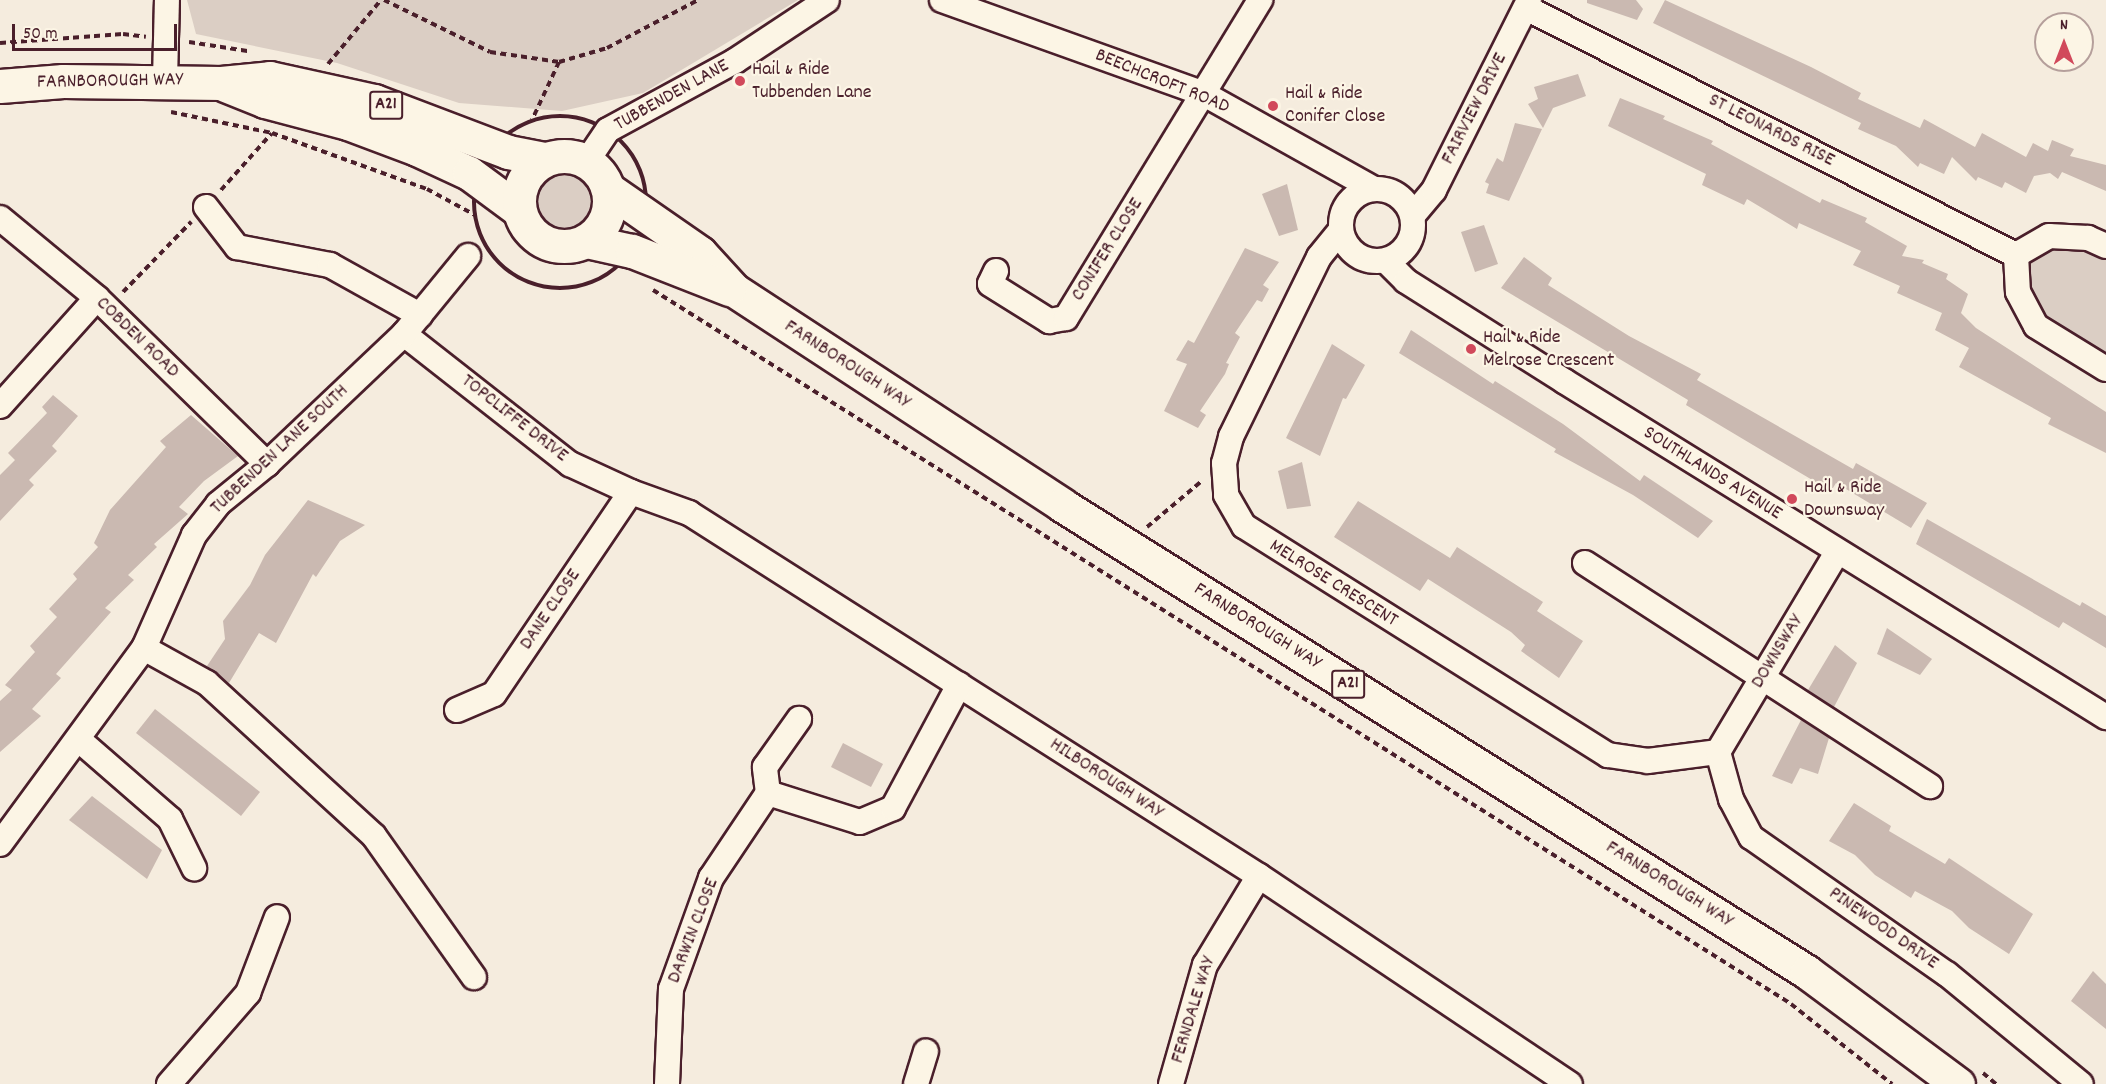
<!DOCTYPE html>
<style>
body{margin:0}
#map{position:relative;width:2106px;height:1084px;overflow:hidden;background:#f5ecde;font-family:Dekko,sans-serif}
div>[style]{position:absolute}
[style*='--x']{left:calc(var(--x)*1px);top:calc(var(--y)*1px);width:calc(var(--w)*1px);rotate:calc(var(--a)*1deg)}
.green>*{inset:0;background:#dbcec4}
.round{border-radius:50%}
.building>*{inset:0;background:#cab9b1}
.path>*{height:4px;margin-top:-2px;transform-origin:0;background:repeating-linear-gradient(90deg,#4a1f2b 0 6px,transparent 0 10.5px)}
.path>.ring{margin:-2px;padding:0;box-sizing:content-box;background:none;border:4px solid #4a1f2b;border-radius:50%}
.roads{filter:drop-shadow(2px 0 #4a1f2b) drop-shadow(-2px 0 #4a1f2b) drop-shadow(0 2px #4a1f2b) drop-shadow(0 -2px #4a1f2b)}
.minor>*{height:24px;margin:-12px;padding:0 12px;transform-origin:12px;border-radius:12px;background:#fcf5e5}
.minor>.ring{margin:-12px;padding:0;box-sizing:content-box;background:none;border:24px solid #fcf5e5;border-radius:50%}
.highway>*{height:33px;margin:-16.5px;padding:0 16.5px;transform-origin:16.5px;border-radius:16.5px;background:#fcf5e5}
.highway>.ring{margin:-16.5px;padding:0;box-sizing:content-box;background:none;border:33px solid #fcf5e5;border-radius:50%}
.dots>*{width:16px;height:16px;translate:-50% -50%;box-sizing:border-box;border:3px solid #fcf5e5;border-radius:50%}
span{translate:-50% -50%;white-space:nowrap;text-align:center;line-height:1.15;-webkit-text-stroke:4.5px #fcf5e5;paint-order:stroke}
.shield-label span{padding:2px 4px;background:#fcf5e5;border:2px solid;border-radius:4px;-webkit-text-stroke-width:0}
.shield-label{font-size:18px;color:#4a1f2b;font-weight:700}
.poi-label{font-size:20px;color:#4a1f2b}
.left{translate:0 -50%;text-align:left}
.street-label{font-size:20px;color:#4a1f2b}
.north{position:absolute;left:2034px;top:12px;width:60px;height:60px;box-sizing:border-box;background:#fcf5e5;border:2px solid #b59f9b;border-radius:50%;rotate:0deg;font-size:16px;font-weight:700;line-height:24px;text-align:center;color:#4a1f2b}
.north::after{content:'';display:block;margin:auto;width:21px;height:27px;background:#d1495b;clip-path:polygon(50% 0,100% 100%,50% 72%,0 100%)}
.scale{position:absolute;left:12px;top:24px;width:165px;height:27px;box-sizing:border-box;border:3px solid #4a1f2b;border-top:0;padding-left:8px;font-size:18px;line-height:21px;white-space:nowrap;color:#4a1f2b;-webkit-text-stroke:4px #fcf5e5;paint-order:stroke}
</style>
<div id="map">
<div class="green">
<div style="clip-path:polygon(187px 0,798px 0,643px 93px,562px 111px,459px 103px,337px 63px,196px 34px)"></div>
<div class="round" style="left:533px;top:169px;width:62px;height:62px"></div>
<div style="clip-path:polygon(2050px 247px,2085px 248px,2106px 256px,2106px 356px,2044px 317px,2028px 289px,2029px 261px)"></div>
</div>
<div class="building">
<div style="clip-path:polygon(1587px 0,1636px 0,1643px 9px,1637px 20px,1587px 3px)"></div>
<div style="clip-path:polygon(1665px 0,1811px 67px,1861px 93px,1858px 99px,1920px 128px,1924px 119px,1975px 147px,1982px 133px,2026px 157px,2033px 143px,2048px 151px,2052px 140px,2074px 149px,2070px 156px,2106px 165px,2106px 191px,2062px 172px,2058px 179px,2050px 173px,2034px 176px,2026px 193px,2005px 182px,2002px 188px,1978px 177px,1976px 181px,1952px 157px,1944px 174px,1920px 163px,1918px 167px,1896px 146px,1858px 129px,1861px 123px,1653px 23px)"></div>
<div style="clip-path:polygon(1578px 74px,1586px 96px,1553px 108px,1543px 128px,1528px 104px,1538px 99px,1534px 87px)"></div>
<div style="clip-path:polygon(1620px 98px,1665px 116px,1663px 119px,1713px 141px,1711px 144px,1820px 203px,1822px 199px,1867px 218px,1865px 222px,1907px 246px,1902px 256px,1924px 260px,1922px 263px,1948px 274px,1946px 279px,1968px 294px,1961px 313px,1976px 328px,2106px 412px,2106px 453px,2048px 424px,2051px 418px,1959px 367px,1969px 348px,1935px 330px,1942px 313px,1897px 293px,1900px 286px,1853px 265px,1861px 251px,1799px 223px,1797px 229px,1747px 199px,1744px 205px,1702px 185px,1706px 174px,1608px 126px)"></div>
<div style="clip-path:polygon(1515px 123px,1542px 129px,1509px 201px,1486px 193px,1489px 184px,1485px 182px,1497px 158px,1503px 162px)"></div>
<div style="clip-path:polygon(1287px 184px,1298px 230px,1279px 236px,1262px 194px)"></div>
<div style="clip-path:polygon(1484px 225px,1498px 264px,1475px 272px,1461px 232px)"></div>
<div style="clip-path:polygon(1245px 248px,1279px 262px,1263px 285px,1269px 289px,1262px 302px,1257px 300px,1235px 333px,1240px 337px,1226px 363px,1229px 364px,1225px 374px,1200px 411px,1206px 415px,1198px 428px,1164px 411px,1187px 364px,1176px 360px,1188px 340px,1194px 343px)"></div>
<div style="clip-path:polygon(1524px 257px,1552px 278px,1548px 285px,1629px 336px,1701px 374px,1697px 380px,1853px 469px,1856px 463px,1927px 503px,1911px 528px,1836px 483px,1831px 491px,1753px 445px,1686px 405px,1688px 400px,1501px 288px)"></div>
<div style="clip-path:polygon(1411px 330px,1493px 384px,1495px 381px,1563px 424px,1640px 481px,1644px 475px,1713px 521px,1698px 538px,1633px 495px,1554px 452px,1556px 449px,1399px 353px)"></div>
<div style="clip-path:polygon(1332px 344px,1365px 365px,1346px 399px,1343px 398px,1320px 456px,1286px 438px)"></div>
<div style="clip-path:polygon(53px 395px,78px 416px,52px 446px,57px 451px,29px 480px,34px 485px,0 521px,0 475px,15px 460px,8px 453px,47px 413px,42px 407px)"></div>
<div style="clip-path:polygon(191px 415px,238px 456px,204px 481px,179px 507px,188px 514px,154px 544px,157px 547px,128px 575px,134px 580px,105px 608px,111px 612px,56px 674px,61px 678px,32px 709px,41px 716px,0 752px,0 701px,12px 690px,5px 685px,35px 652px,30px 646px,57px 617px,49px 609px,77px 579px,73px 574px,98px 547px,94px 543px,110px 510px,166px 447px,160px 441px)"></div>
<div style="clip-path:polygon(1302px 462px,1311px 506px,1287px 509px,1278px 471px)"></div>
<div style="clip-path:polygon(308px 500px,365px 525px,340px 541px,316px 577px,313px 574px,276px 643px,259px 633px,229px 683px,207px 666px,225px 639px,223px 621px,250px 585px,265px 555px)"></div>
<div style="clip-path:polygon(1358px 501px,1450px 558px,1457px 547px,1543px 602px,1537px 611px,1583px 641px,1559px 678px,1521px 651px,1525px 645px,1511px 632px,1428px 579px,1420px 591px,1334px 537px)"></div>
<div style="clip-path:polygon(1927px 519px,2080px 606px,2082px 602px,2106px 616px,2106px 648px,2063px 622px,2059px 628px,1916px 544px)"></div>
<div style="clip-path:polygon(1887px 628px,1932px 659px,1920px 675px,1877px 654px)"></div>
<div style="clip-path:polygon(1835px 645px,1857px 663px,1834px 707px,1808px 690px)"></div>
<div style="clip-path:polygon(155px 709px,260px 792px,241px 816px,136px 733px)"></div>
<div style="clip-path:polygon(1801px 720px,1829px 738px,1818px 774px,1800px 768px,1792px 784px,1772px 776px)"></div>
<div style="clip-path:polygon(843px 743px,883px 764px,871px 787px,831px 767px)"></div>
<div style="clip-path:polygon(92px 796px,162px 850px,147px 879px,69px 820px)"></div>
<div style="clip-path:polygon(1854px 803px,1891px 826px,1889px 831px,1945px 864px,1949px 858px,2033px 914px,2009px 954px,1969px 928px,1952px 911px,1915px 891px,1911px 898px,1875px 875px,1855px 855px,1829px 841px)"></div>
<div style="clip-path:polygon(2093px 971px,2106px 984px,2106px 1029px,2071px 1001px)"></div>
</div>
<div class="path">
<div style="--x:384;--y:0;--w:118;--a:26.1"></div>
<div style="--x:490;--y:52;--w:70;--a:8.2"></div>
<div style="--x:559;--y:62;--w:64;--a:115"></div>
<div style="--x:189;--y:42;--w:59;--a:8.8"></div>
<div style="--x:0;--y:43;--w:123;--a:-4.2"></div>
<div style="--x:123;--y:34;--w:23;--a:7"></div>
<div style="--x:559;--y:62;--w:50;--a:-16.3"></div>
<div style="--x:607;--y:48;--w:103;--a:-27.8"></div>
<div style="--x:328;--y:64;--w:83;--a:-50.4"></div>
<div style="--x:171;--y:112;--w:103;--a:11.7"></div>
<div style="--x:272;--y:133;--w:165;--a:19.9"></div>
<div style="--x:427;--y:189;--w:55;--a:28.4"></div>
<div class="ring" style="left:474px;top:116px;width:168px;height:168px"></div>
<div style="--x:221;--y:190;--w:76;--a:-48.2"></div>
<div style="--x:653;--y:290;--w:1343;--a:32.1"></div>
<div style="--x:1791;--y:1004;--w:129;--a:38.4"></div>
<div style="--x:123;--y:292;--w:98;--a:-45.8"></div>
<div style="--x:1147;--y:527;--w:73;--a:-40"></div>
<div style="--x:1983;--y:1073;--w:17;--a:40"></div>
</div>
<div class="roads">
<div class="minor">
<div style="--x:942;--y:0;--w:278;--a:19.7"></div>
<div style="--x:1204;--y:94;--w:193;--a:29.2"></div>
<div style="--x:1526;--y:8;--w:549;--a:26.75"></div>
<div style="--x:165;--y:80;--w:80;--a:-88.6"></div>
<div style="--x:587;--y:161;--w:37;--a:-56"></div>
<div style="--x:608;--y:130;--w:145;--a:-28.5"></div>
<div style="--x:735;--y:61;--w:110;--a:-33.5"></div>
<div class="ring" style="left:1341px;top:189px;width:48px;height:48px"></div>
<div style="--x:206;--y:207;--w:51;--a:52.2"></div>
<div style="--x:237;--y:247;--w:95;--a:11"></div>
<div style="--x:330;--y:265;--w:103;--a:29.1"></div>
<div style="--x:1414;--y:214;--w:31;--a:-50"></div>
<div style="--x:1434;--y:190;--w:212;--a:-63.4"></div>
<div style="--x:0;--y:218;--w:126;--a:39.5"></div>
<div style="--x:97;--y:298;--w:238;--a:44.3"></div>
<div style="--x:1340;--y:231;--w:33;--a:129"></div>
<div style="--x:1319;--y:257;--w:200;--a:116.1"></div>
<div style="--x:1231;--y:437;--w:27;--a:105"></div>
<div style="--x:1224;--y:463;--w:32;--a:86"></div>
<div style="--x:1226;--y:495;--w:36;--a:60"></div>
<div style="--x:1244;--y:526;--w:430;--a:32.2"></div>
<div style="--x:1608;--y:755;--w:40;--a:8.5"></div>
<div style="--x:1648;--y:761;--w:71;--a:-7.3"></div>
<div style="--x:2106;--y:246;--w:20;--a:-156"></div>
<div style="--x:2088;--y:238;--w:39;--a:-177"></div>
<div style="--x:2049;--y:236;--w:38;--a:150"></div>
<div style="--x:2016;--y:255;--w:37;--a:87"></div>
<div style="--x:2018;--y:292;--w:38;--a:62"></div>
<div style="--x:2036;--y:326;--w:82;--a:31.6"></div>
<div style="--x:1386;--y:261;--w:28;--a:45"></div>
<div style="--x:1406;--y:281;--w:187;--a:32.3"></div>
<div style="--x:1564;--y:381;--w:638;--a:31.8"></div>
<div style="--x:996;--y:271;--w:14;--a:115"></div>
<div style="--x:990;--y:284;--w:70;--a:32.1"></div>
<div style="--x:1049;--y:321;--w:17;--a:-10"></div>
<div style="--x:1066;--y:318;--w:373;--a:-58.6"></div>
<div style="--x:404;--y:334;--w:211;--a:38.1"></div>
<div style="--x:570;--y:464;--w:67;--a:24.7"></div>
<div style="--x:631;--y:492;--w:62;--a:19.9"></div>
<div style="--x:689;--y:513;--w:676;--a:32.49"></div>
<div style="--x:1259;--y:876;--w:374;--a:33.8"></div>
<div style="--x:0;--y:406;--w:145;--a:-48.1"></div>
<div style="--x:1585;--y:563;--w:411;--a:32.9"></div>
<div style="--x:144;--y:648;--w:72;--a:29.1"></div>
<div style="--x:207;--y:683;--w:226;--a:42.5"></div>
<div style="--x:374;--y:836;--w:173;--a:54.7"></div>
<div style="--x:457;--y:710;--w:40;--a:-23.4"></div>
<div style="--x:494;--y:694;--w:244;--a:-55.9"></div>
<div style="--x:78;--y:739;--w:122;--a:41"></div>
<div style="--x:170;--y:819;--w:55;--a:63.9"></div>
<div style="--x:1718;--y:752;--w:49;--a:74.5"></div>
<div style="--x:1731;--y:799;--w:43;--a:62.2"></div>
<div style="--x:1751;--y:837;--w:239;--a:35"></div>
<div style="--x:1947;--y:974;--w:173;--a:39.4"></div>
<div style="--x:1718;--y:752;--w:233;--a:-59.2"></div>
<div style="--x:768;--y:793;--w:26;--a:-97"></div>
<div style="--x:765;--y:767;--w:59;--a:-54.7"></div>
<div style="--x:0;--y:844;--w:243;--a:-53.7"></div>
<div style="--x:144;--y:648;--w:124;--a:-66.1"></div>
<div style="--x:194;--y:535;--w:39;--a:-52"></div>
<div style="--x:218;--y:504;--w:63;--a:-39.2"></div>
<div style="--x:267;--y:464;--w:189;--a:-43.5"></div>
<div style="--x:404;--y:334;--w:101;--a:-50.6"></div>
<div style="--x:169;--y:1084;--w:121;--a:-49"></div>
<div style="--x:248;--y:993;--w:81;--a:-69.1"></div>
<div style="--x:667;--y:1084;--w:95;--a:-87.6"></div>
<div style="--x:671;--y:989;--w:118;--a:-70.2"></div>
<div style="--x:711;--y:878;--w:102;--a:-56.2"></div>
<div style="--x:768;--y:793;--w:96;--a:17.5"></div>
<div style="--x:860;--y:822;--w:36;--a:-23"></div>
<div style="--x:893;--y:808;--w:140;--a:-61.8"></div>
<div style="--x:916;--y:1084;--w:34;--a:-73"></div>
<div style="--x:1171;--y:1084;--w:124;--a:-74.1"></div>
<div style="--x:1205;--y:965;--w:104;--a:-58.8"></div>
</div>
<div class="highway">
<div style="--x:225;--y:85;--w:43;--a:21.8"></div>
<div style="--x:265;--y:101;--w:86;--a:14.8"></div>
<div style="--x:348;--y:123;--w:74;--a:20.6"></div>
<div style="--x:417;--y:149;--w:57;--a:24.8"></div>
<div style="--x:469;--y:173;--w:62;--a:36.5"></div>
<div style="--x:0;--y:86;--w:63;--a:-4.5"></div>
<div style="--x:63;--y:81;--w:158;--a:0.7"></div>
<div style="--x:221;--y:83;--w:49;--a:-5.8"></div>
<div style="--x:270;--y:78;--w:107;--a:12.5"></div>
<div style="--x:374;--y:101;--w:143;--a:20.8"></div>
<div style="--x:508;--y:152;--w:38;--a:11"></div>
<div class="ring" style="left:519px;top:156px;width:57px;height:57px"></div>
<div style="--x:608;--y:189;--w:112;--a:34.8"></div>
<div style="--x:700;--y:253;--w:50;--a:47.4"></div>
<div style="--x:734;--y:290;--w:392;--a:33.2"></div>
<div style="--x:1062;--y:505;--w:879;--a:32.08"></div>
<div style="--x:1807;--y:972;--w:188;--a:36.6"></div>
<div style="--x:586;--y:241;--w:47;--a:12.3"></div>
<div style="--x:632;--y:251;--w:104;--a:21.4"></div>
</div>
</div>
<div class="dots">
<div style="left:740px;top:81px;background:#d1495b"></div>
<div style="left:1273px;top:106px;background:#d1495b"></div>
<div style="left:1471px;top:349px;background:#d1495b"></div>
<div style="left:1792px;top:499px;background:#d1495b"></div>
</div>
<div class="shield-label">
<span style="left:386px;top:105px">A21</span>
<span style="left:1348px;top:684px">A21</span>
</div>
<div class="poi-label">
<span class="left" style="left:752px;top:82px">Hail &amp; Ride<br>Tubbenden Lane</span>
<span class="left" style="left:1285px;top:106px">Hail &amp; Ride<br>Conifer Close</span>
<span class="left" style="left:1483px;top:350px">Hail &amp; Ride<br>Melrose Crescent</span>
<span class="left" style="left:1804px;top:500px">Hail &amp; Ride<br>Downsway</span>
</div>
<div class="street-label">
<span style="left:110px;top:82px;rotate:-1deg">FARNBOROUGH WAY</span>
<span style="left:1162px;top:82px;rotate:22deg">BEECHCROFT ROAD</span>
<span style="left:672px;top:96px;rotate:-29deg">TUBBENDEN LANE</span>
<span style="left:1475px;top:109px;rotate:-63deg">FAIRVIEW DRIVE</span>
<span style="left:1771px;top:131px;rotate:27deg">ST LEONARDS RISE</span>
<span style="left:1108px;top:250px;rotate:-58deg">CONIFER CLOSE</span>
<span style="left:137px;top:338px;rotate:44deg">COBDEN ROAD</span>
<span style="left:847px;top:365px;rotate:33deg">FARNBOROUGH WAY</span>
<span style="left:514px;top:419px;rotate:38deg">TOPCLIFFE DRIVE</span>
<span style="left:280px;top:450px;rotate:-43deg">TUBBENDEN LANE SOUTH</span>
<span style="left:1712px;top:474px;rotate:32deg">SOUTHLANDS AVENUE</span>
<span style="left:1333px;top:584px;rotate:32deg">MELROSE CRESCENT</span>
<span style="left:551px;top:610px;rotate:-56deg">DANE CLOSE</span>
<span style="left:1257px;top:627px;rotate:32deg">FARNBOROUGH WAY</span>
<span style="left:1778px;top:652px;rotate:-59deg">DOWNSWAY</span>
<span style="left:1106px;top:779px;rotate:33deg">HILBOROUGH WAY</span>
<span style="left:1669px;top:885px;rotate:32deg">FARNBOROUGH WAY</span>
<span style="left:1883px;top:929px;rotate:35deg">PINEWOOD DRIVE</span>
<span style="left:694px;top:931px;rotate:-69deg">DARWIN CLOSE</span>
<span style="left:1194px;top:1010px;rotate:-73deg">FERNDALE WAY</span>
</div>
<div class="north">N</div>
<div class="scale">50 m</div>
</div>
